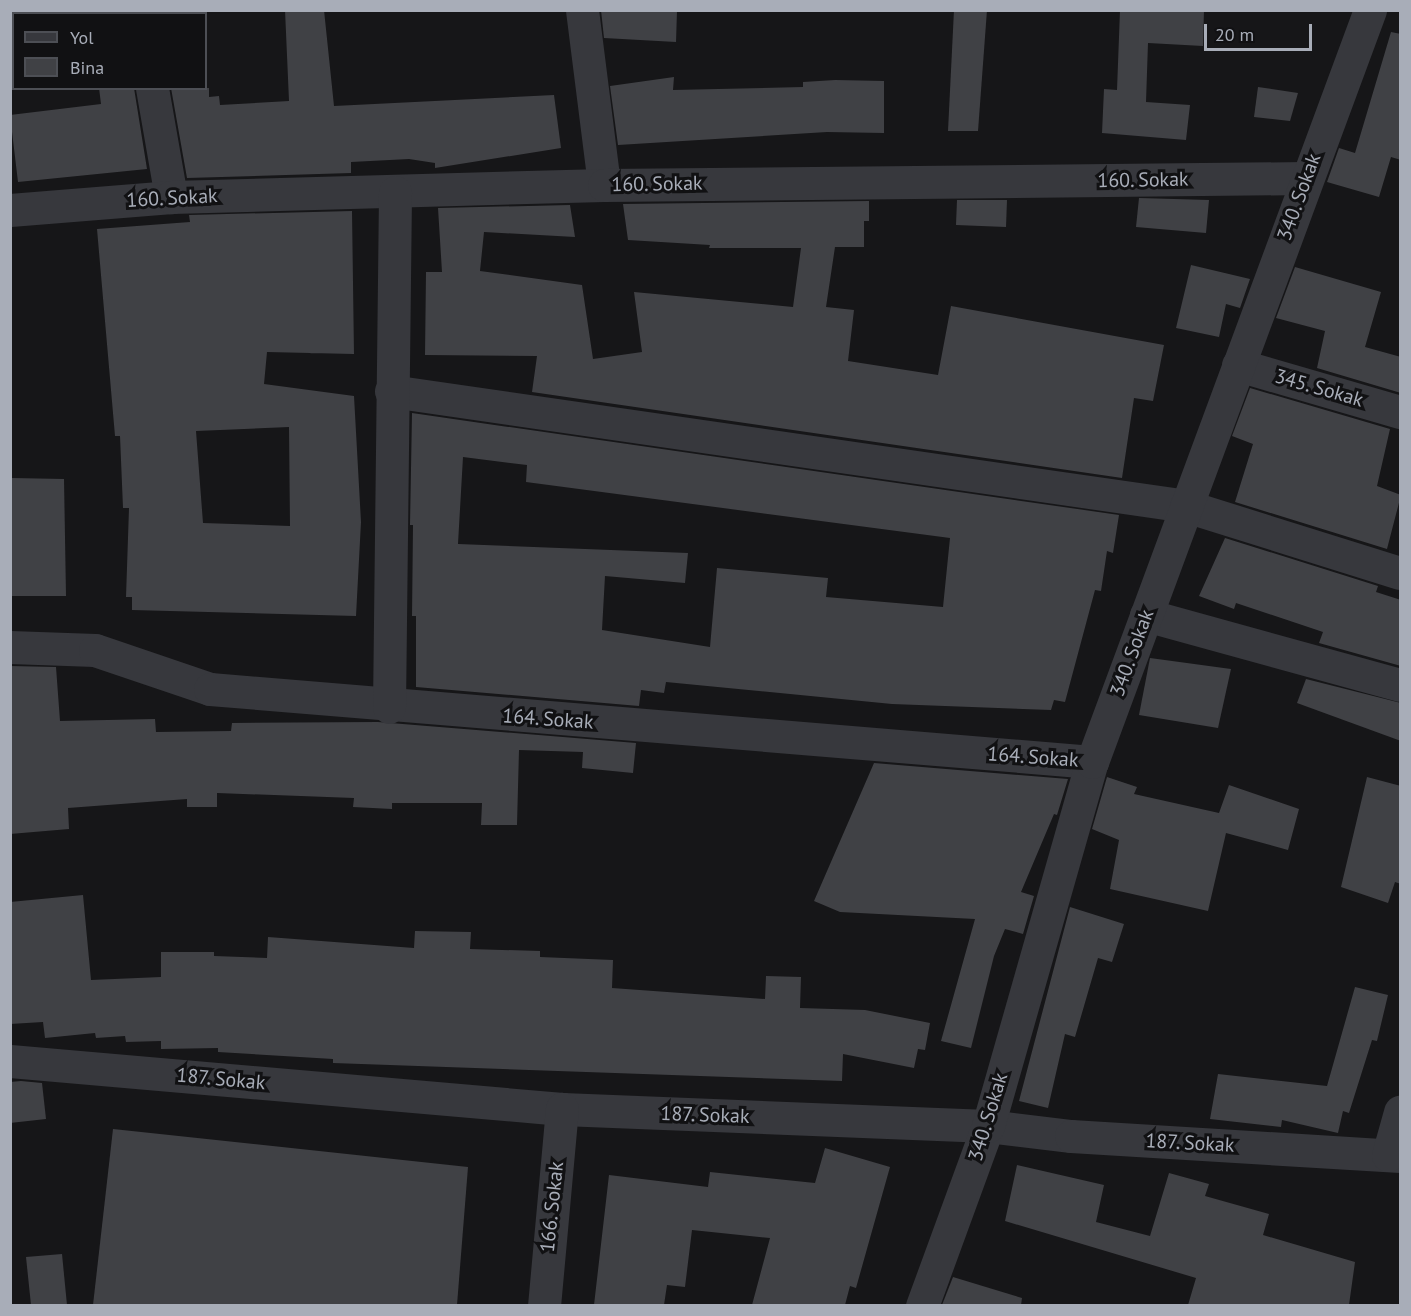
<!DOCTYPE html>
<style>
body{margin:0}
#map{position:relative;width:1411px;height:1316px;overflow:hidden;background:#161618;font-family:"PT Sans",sans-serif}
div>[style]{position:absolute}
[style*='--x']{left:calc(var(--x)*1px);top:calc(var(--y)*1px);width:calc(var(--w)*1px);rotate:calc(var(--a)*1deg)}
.building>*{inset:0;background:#404145}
.minor>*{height:33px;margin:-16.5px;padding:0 16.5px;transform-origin:16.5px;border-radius:16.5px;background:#37383d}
span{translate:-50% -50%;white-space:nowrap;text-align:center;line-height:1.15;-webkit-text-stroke:6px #111113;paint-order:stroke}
.street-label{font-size:20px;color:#a8adb8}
.frame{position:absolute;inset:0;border:12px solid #a8adb8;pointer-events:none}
.legend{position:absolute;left:12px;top:12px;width:195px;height:78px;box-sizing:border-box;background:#111113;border:2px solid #4d4f55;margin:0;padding:8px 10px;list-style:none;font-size:18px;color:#a8adb8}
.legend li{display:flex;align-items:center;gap:12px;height:30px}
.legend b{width:30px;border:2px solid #4d4f55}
.scale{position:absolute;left:1204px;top:24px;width:108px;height:27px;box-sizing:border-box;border:3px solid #a8adb8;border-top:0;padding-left:8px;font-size:18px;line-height:21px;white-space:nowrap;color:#a8adb8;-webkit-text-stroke:4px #111113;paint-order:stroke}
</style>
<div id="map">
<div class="building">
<div style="clip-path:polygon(285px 10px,324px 10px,334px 106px,554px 95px,561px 148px,435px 168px,435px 163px,409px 159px,351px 162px,351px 173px,187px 178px,171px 88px,209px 88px,209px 97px,219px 96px,220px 105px,289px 101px)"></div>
<div style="clip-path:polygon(601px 10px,677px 10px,676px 42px,604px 38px)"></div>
<div style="clip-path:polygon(954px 10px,987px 10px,978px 131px,948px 131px)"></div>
<div style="clip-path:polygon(1120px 10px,1204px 10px,1203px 46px,1148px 43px,1146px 102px,1190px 105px,1186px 140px,1102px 133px,1104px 89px,1117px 90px)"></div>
<div style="clip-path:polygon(1391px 32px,1401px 34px,1401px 160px,1391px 157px,1379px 197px,1327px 182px,1339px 148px,1355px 153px)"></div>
<div style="clip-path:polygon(674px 77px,673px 90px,803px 87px,803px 82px,835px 80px,884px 81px,884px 133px,827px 132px,618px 145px,610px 86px)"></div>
<div style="clip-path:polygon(1258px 87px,1298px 93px,1290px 121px,1254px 117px)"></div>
<div style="clip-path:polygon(99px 88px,134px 88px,147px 169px,18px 182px,10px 115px,101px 104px)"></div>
<div style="clip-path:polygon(1139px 198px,1209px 200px,1206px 233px,1136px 227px)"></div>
<div style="clip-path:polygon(957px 200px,1007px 200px,1006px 227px,956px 225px)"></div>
<div style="clip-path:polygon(869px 201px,869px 221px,864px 221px,864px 247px,835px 247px,826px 307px,854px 310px,848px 361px,938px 375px,951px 306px,1164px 345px,1153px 401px,1134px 398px,1122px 478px,532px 392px,537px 356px,425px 355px,426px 272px,442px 272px,438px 208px,570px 205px,575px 237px,484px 232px,480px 271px,582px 285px,593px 359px,642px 352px,634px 292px,793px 307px,801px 248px,709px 248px,710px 245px,628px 240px,623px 204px)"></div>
<div style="clip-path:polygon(evenodd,352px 211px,354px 354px,267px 352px,264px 384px,354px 396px,361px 522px,356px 616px,132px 610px,132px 597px,126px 597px,129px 508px,123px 508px,120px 436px,115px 436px,97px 229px,190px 222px,189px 215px,352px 211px,289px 427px,290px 526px,203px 523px,196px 431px,289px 427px)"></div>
<div style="clip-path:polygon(1191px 265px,1250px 279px,1240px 308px,1226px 304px,1219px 337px,1176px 328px)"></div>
<div style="clip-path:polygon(1295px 267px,1381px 292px,1365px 347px,1401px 357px,1401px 393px,1317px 368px,1325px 331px,1276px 318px)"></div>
<div style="clip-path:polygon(1250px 388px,1390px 429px,1377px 486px,1401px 495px,1387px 549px,1235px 502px,1253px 444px,1232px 436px)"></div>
<div style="clip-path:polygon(evenodd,412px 413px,1119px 515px,1113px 553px,1107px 551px,1101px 591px,1095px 590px,1065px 702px,1054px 700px,1051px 710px,892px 704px,666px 682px,664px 693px,641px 690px,639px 706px,416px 687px,416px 616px,412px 616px,413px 525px,410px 525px,412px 413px,463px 457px,527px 465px,526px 482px,950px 538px,943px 607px,826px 597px,828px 578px,717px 568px,710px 647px,602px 630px,605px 576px,685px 583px,688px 553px,458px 544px,463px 457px)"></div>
<div style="clip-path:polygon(12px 478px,64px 479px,66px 596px,12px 596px)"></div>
<div style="clip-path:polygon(1225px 538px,1378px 586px,1376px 592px,1401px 600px,1401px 666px,1319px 643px,1323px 632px,1236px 603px,1234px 609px,1199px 596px)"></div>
<div style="clip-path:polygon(1150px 658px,1231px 669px,1218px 728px,1139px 715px)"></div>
<div style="clip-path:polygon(10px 666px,56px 667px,60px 721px,155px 719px,156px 732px,231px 731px,232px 723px,378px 722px,636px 743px,633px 773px,582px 768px,583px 752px,519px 750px,517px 825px,481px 825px,482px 803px,392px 803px,392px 809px,353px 807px,354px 798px,217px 793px,217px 807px,187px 807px,187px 799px,68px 808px,69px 829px,10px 834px)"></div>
<div style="clip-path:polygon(1306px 679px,1401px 703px,1401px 741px,1297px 703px)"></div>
<div style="clip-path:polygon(874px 763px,1068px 779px,1057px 815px,1054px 814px,1021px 892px,1034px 896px,1023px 934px,1005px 929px,994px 956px,971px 1048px,941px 1041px,975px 919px,840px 912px,814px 901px)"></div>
<div style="clip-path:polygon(1107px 777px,1137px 787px,1134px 794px,1219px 813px,1229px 785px,1299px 809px,1288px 850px,1226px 833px,1208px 911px,1110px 889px,1119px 840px,1092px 829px)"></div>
<div style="clip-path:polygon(1367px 777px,1401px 786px,1401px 884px,1395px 882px,1388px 903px,1341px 887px)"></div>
<div style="clip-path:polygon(83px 895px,91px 980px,161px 977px,161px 952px,214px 952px,214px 956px,267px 958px,268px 937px,414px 948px,415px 931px,471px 932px,470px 949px,540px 951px,540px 957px,613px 960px,612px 988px,765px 999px,766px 976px,801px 977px,800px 1008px,865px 1010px,930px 1023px,925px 1050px,918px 1049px,914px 1068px,843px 1054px,842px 1081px,333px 1063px,333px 1059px,218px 1052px,218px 1048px,161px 1049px,161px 1041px,126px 1042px,125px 1036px,96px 1038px,95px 1033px,45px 1038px,43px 1022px,10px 1024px,10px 902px)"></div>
<div style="clip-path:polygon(1070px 907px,1124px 924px,1112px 962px,1098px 958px,1075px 1037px,1065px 1034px,1048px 1108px,1019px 1101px)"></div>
<div style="clip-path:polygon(1355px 987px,1388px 995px,1377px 1041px,1372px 1040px,1349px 1113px,1343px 1111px,1338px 1133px,1282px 1120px,1281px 1127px,1210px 1119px,1218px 1074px,1327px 1086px)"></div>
<div style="clip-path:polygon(21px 1081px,42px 1083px,46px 1119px,10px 1123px,10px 1082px)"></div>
<div style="clip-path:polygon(113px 1129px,468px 1167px,457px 1305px,93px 1305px)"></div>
<div style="clip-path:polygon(825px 1148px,890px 1167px,856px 1288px,850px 1286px,845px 1305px,752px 1305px,770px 1238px,692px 1230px,685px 1287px,667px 1285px,664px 1305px,594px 1305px,609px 1175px,708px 1187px,710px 1172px,815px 1183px)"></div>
<div style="clip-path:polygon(1017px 1165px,1104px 1185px,1096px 1222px,1150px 1236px,1169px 1173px,1209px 1184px,1205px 1196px,1269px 1214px,1263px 1235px,1355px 1262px,1349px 1305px,1188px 1305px,1196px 1278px,1005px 1221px)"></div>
<div style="clip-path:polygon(62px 1254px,67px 1305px,31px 1305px,26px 1257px)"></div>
<div style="clip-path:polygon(953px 1277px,1022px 1298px,1021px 1305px,942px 1305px)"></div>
</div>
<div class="minor">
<div style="--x:139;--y:10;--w:4;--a:90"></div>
<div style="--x:582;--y:10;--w:176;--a:82.8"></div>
<div style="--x:152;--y:88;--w:111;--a:80.1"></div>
<div style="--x:10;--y:210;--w:162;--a:-4.6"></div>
<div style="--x:171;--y:197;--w:433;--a:-1.6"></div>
<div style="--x:604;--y:185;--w:701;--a:-0.57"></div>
<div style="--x:1238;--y:365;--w:169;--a:16.2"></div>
<div style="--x:391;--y:391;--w:803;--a:8.23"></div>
<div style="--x:1186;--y:506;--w:224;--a:17.4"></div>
<div style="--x:1146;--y:615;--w:263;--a:15.4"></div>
<div style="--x:10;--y:647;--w:85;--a:2"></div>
<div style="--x:95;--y:650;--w:121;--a:18.7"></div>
<div style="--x:210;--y:689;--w:885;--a:4.73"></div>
<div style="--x:389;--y:707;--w:515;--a:-89.33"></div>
<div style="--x:10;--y:1061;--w:554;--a:4.97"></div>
<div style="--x:562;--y:1109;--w:426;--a:2.3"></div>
<div style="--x:988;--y:1126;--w:84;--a:6.9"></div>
<div style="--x:1071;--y:1136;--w:330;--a:3.5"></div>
<div style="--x:1388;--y:1155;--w:45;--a:-74.4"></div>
<div style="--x:544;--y:1306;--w:198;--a:-84.8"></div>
<div style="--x:922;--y:1306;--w:192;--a:-69.9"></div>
<div style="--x:988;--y:1126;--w:379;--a:-74.1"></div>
<div style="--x:1092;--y:762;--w:802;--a:-69.71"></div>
</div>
<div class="street-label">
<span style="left:1143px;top:180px;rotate:-1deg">160. Sokak</span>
<span style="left:657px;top:184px;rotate:-1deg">160. Sokak</span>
<span style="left:1299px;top:197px;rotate:-70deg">340. Sokak</span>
<span style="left:172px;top:198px;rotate:-3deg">160. Sokak</span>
<span style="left:1319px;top:388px;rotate:16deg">345. Sokak</span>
<span style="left:1132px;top:653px;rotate:-70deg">340. Sokak</span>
<span style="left:548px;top:719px;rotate:4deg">164. Sokak</span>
<span style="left:1033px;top:757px;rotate:4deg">164. Sokak</span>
<span style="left:221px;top:1079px;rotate:5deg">187. Sokak</span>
<span style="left:705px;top:1115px;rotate:2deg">187. Sokak</span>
<span style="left:988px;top:1117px;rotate:-73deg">340. Sokak</span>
<span style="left:1190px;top:1143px;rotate:3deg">187. Sokak</span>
<span style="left:552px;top:1207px;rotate:-84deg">166. Sokak</span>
</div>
<div class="frame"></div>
<ul class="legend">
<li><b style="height:8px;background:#37383d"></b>Yol</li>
<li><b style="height:16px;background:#404145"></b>Bina</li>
</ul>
<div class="scale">20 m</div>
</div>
